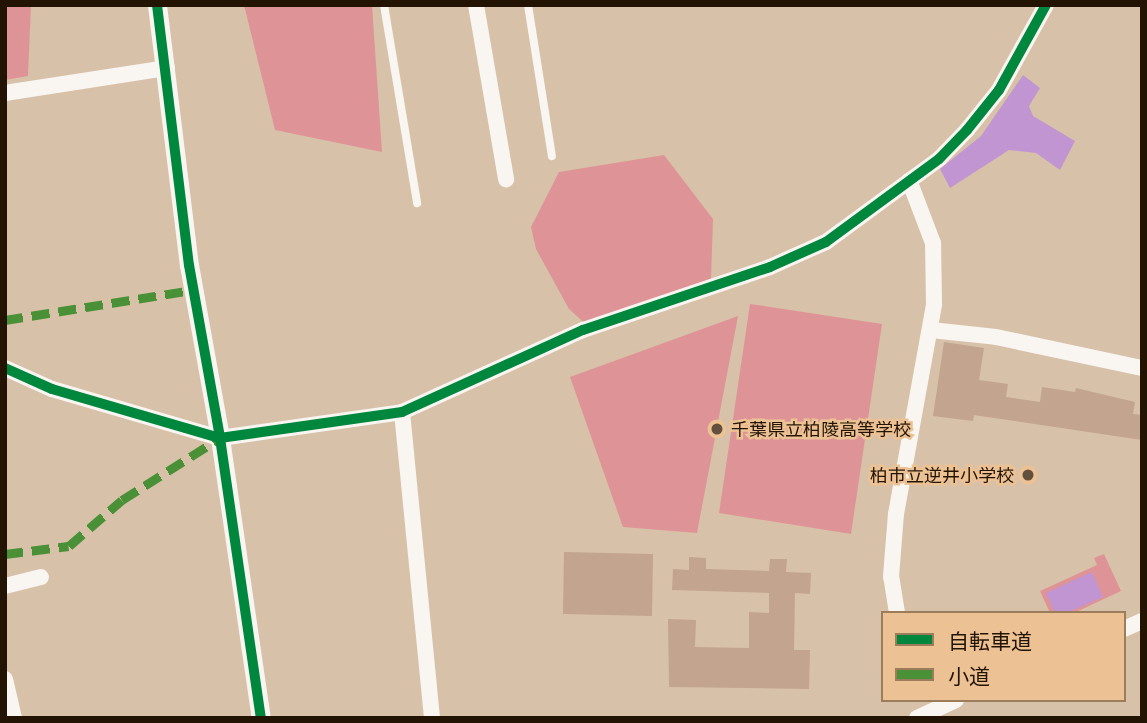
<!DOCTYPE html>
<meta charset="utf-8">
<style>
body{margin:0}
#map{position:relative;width:1147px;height:723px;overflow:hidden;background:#d8c1a9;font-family:"Noto Serif","Noto Sans JP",serif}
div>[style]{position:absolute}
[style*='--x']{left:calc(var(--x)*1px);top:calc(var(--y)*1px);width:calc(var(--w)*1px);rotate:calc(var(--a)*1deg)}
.green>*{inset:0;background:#de9496}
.water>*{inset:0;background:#c195d1}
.building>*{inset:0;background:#c3a48f}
.service>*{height:8px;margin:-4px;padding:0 4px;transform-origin:4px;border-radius:4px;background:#f9f6f2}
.minor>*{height:16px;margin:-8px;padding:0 8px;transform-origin:8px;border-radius:8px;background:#f9f6f2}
.tertiary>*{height:19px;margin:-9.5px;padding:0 9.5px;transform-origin:9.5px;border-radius:9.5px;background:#f9f6f2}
.quiet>*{height:9px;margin-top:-4.5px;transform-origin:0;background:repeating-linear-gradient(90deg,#4a9036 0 18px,transparent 0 27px)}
.cycleway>*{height:10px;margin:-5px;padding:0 5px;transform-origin:5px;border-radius:5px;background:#00873e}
.dots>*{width:19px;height:19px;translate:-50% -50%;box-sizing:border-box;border:4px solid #ecc295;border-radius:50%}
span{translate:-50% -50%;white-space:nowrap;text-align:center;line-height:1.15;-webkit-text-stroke:5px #ecc295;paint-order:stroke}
.poi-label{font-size:18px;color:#221303}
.left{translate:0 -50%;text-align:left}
.right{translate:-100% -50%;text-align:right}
.frame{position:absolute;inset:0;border:7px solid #221303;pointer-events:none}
.legend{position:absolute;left:881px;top:611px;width:245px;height:91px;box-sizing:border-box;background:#ecc295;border:2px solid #9b7c5b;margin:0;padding:9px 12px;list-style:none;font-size:21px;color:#221303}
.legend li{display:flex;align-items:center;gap:14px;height:35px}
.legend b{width:35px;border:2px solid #9b7c5b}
</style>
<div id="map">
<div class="green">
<div style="clip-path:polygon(5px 5px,31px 5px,28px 76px,5px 80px)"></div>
<div style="clip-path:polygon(244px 5px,372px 5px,382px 152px,275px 130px)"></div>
<div style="clip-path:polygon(664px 155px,713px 219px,711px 280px,588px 326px,569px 309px,536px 249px,531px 227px,559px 172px)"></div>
<div style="clip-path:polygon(750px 304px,882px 324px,851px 534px,719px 513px)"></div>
<div style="clip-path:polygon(738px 316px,697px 533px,623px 527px,570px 377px)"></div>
<div style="clip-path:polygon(1104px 554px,1121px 591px,1074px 613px,1050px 613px,1040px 591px,1097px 565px,1094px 558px)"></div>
</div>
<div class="water">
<div style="clip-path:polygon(1023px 75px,1040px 88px,1029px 106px,1033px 116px,1075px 141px,1060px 170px,1036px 153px,1009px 150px,950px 188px,940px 169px,981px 136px)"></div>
<div style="clip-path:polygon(1092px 572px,1103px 597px,1067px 613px,1055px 613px,1046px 593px)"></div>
</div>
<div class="building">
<div style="clip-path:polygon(944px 342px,984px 348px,979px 380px,1008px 384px,1006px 397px,1040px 402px,1042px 387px,1075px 392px,1076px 388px,1135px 402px,1133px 414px,1142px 415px,1142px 440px,974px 415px,973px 421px,933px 416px)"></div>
<div style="clip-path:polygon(564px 552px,653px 554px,652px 616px,563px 614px)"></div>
<div style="clip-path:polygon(689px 557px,706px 558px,706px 569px,769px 571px,770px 559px,787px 559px,786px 572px,811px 573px,810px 594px,795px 593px,794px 650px,810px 650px,809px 689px,669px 687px,668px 619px,696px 620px,695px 647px,749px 648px,749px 612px,769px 613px,769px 593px,672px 590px,673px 569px,689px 570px)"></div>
</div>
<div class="service">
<div style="--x:384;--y:5;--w:201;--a:80.5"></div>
<div style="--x:528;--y:5;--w:153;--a:81"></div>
</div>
<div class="minor">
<div style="--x:476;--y:5;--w:177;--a:80.2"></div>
<div style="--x:5;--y:93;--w:164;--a:-8.8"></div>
<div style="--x:931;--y:330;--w:65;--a:6.1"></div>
<div style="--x:996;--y:337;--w:149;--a:12"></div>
<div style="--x:5;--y:368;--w:51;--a:24.1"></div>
<div style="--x:52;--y:389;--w:175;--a:16.3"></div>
<div style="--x:220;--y:438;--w:184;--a:-8.1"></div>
<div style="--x:402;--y:412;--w:199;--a:-24.4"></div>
<div style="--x:583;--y:330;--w:197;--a:-18.6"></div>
<div style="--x:770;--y:267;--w:61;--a:-24.1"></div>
<div style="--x:826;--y:242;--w:140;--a:-36.3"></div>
<div style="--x:939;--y:159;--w:40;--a:-46"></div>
<div style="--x:967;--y:130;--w:51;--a:-51.3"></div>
<div style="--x:999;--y:90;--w:97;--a:-61.1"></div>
<div style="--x:402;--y:412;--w:307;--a:84.4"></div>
<div style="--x:5;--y:586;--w:37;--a:-14"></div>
<div style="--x:897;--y:613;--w:36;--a:-99"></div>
<div style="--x:891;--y:577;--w:63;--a:-85.5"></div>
<div style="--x:896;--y:514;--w:213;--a:-79.7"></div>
<div style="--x:934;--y:304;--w:61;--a:-90.9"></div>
<div style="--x:933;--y:243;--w:67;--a:-110.9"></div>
<div style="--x:1124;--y:629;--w:20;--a:-24"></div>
<div style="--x:5;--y:679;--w:40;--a:77"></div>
<div style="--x:917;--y:718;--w:43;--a:-24.8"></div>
</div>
<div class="tertiary">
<div style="--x:157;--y:5;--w:262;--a:83"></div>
<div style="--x:189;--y:265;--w:176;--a:79.8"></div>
<div style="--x:220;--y:438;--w:283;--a:81.7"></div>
</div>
<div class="quiet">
<div style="--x:5;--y:320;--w:189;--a:-9.1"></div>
<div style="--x:5;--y:554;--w:64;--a:-7.1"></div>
<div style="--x:69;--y:546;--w:70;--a:-41"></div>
<div style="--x:122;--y:500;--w:116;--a:-32.3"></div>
</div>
<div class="cycleway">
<div style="--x:157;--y:5;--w:262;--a:83"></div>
<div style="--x:189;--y:265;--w:176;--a:79.8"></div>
<div style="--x:220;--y:438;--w:283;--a:81.7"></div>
<div style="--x:5;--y:368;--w:51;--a:24.1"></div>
<div style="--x:52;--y:389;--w:175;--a:16.3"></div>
<div style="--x:220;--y:438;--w:184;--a:-8.1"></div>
<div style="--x:402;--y:412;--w:199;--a:-24.4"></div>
<div style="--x:583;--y:330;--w:197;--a:-18.6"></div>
<div style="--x:770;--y:267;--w:61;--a:-24.1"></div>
<div style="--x:826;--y:242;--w:140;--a:-36.3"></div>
<div style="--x:939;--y:159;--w:40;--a:-46"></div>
<div style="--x:967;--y:130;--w:51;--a:-51.3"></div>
<div style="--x:999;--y:90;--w:97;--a:-61.1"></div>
</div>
<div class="dots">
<div style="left:717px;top:429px;background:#62503d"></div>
<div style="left:1028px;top:475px;background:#62503d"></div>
</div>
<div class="poi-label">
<span class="left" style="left:731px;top:429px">千葉県立柏陵高等学校</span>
<span class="right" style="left:1014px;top:475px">柏市立逆井小学校</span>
</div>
<div class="frame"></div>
<ul class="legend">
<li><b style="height:9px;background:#00873e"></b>自転車道</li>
<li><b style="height:9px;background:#4a9036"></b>小道</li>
</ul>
</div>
